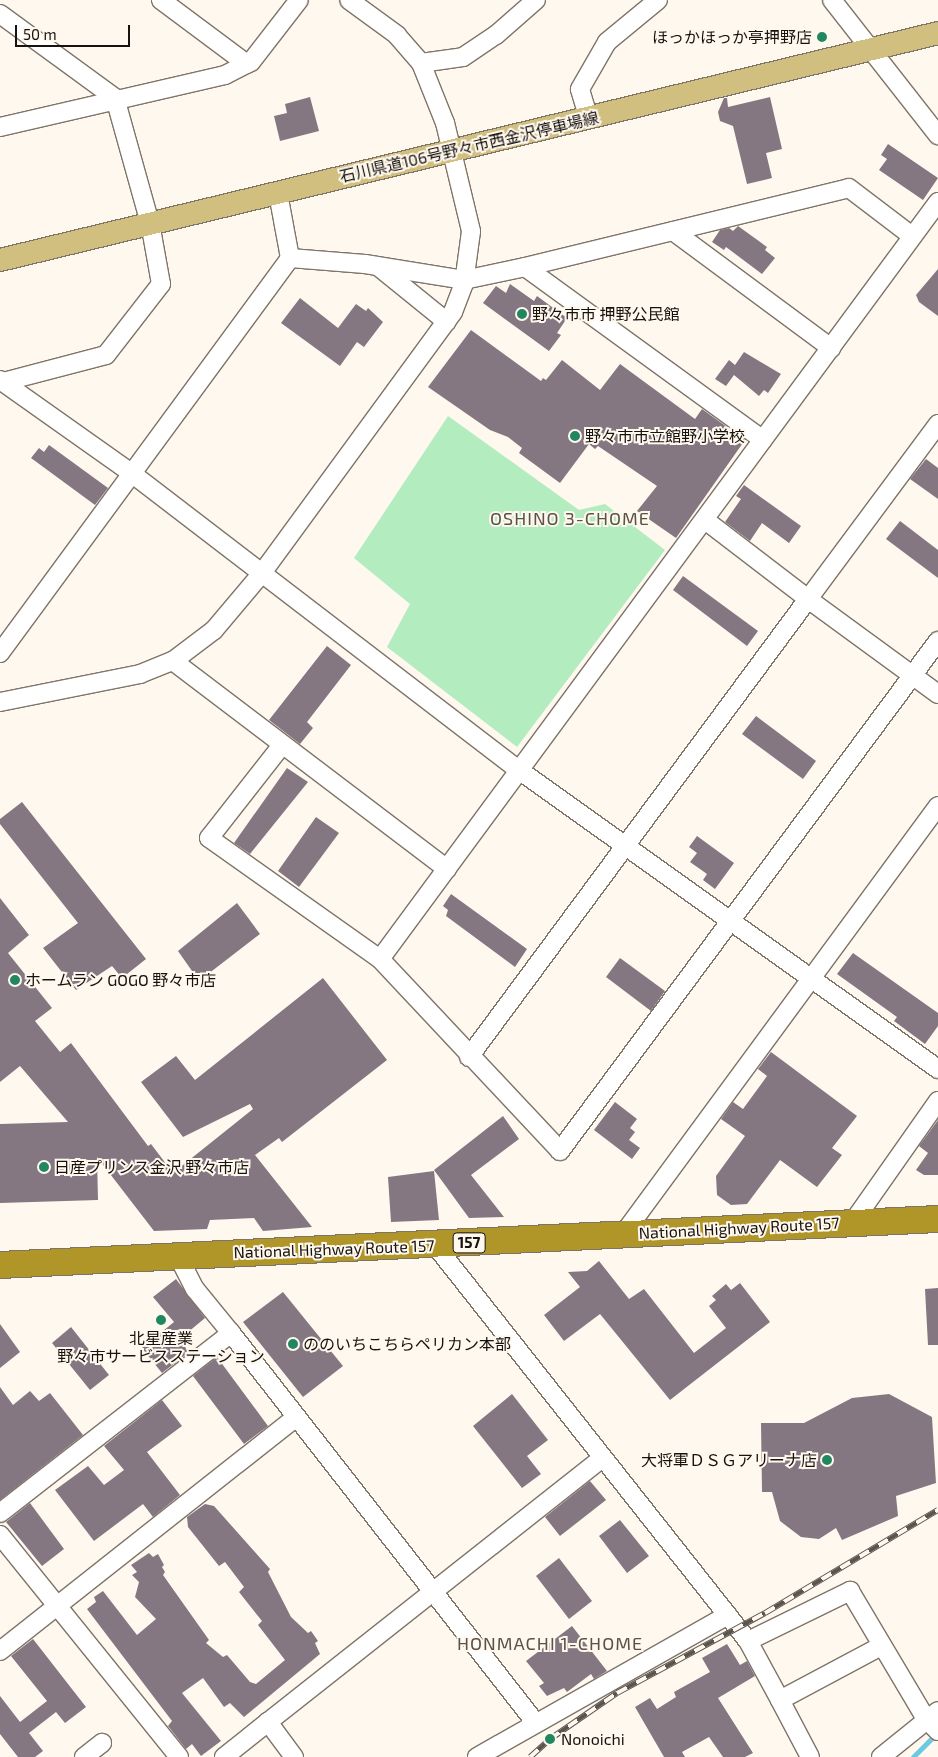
<!DOCTYPE html>
<meta charset="utf-8">
<style>
body{margin:0}
#map{position:relative;width:938px;height:1757px;overflow:hidden;background:#fff8ef;font-family:"Exo 2","Noto Sans JP",sans-serif}
div>[style]{position:absolute}
[style*='--x']{left:calc(var(--x)*1px);top:calc(var(--y)*1px);width:calc(var(--w)*1px);rotate:calc(var(--a)*1deg)}
.green>*{inset:0;background:#b3ecbf}
.stream>*{height:4.5px;margin:-2.25px;padding:0 2.25px;transform-origin:2.25px;border-radius:2.25px;background:#6dc9e0}
.building>*{inset:0;background:#857781}
.roads{filter:drop-shadow(1px 0 #7f7468) drop-shadow(-1px 0 #7f7468) drop-shadow(0 1px #7f7468) drop-shadow(0 -1px #7f7468)}
.minor>*{height:18px;margin:-9px;padding:0 9px;transform-origin:9px;border-radius:9px;background:#fff}
.major>*{height:22px;margin:-11px;padding:0 11px;transform-origin:11px;border-radius:11px;background:#d0bf7e}
.highway>*{height:26px;margin:-13px;padding:0 13px;transform-origin:13px;border-radius:13px;background:#b09528}
.rail>*{height:5.5px;margin-top:-2.75px;transform-origin:0;background:repeating-linear-gradient(90deg,#fff8ef 0 11px,#5a554f 0 22px);box-sizing:border-box;border-block:1px solid #5a554f}
.dots>*{width:14px;height:14px;translate:-50% -50%;box-sizing:border-box;border:2px solid #fff8ef;border-radius:50%}
span{translate:-50% -50%;white-space:nowrap;text-align:center;line-height:1.15;-webkit-text-stroke:4px #fff8ef;paint-order:stroke}
.shield-label span{padding:1px 4px;background:#fff8ef;border:1px solid;border-radius:4px;-webkit-text-stroke-width:0}
.shield-label{font-size:15px;color:#16120d;font-weight:700}
.poi-label{font-size:16px;color:#16120d}
.right{translate:-100% -50%;text-align:right}
.left{translate:0 -50%;text-align:left}
.street-label{font-size:16px;color:#16120d}
.neighbourhood-label{font-size:18px;color:#5b5246;letter-spacing:1px}
.scale{position:absolute;left:15px;top:25px;width:115px;height:22px;box-sizing:border-box;border:2px solid #16120d;border-top:0;padding-left:6px;font-size:15px;line-height:18px;white-space:nowrap;color:#16120d;-webkit-text-stroke:4px #fff8ef;paint-order:stroke}
</style>
<div id="map">
<div class="green">
<div style="clip-path:polygon(448px 416px,579px 510px,605px 504px,665px 550px,517px 747px,387px 647px,410px 604px,354px 558px)"></div>
</div>
<div class="stream">
<div style="--x:913;--y:1757;--w:34;--a:-45"></div>
</div>
<div class="building">
<div style="clip-path:polygon(310px 97px,319px 131px,280px 141px,274px 116px,287px 113px,285px 104px)"></div>
<div style="clip-path:polygon(770px 97px,782px 149px,766px 153px,772px 178px,747px 184px,733px 126px,720px 121px,718px 112px,724px 98px,727px 98px,728px 107px)"></div>
<div style="clip-path:polygon(888px 144px,938px 178px,923px 200px,879px 170px,887px 159px,881px 155px)"></div>
<div style="clip-path:polygon(738px 226px,767px 247px,765px 250px,775px 258px,762px 274px,726px 247px,724px 250px,712px 242px,720px 230px,729px 228px,733px 231px)"></div>
<div style="clip-path:polygon(938px 269px,938px 316px,919px 302px,916px 295px)"></div>
<div style="clip-path:polygon(510px 284px,534px 301px,537px 296px,567px 318px,557px 333px,561px 335px,549px 351px,483px 303px,496px 286px,506px 293px)"></div>
<div style="clip-path:polygon(300px 298px,338px 328px,356px 304px,366px 311px,368px 308px,383px 322px,364px 347px,357px 342px,340px 366px,281px 323px)"></div>
<div style="clip-path:polygon(471px 330px,541px 381px,543px 378px,546px 380px,562px 360px,600px 390px,620px 364px,695px 419px,702px 409px,745px 440px,676px 538px,637px 511px,657px 486px,598px 446px,595px 449px,589px 444px,560px 483px,519px 453px,522px 448px,508px 437px,490px 430px,428px 387px)"></div>
<div style="clip-path:polygon(744px 352px,781px 374px,768px 393px,764px 390px,759px 396px,734px 375px,726px 386px,715px 379px,729px 360px,735px 365px)"></div>
<div style="clip-path:polygon(49px 445px,108px 488px,95px 505px,31px 458px,39px 448px,44px 452px)"></div>
<div style="clip-path:polygon(926px 459px,938px 468px,938px 499px,910px 479px)"></div>
<div style="clip-path:polygon(744px 485px,801px 526px,789px 543px,762px 523px,750px 541px,725px 522px,741px 499px,736px 496px)"></div>
<div style="clip-path:polygon(900px 521px,938px 550px,938px 578px,886px 539px)"></div>
<div style="clip-path:polygon(683px 576px,758px 631px,747px 646px,673px 590px)"></div>
<div style="clip-path:polygon(327px 646px,351px 665px,307px 722px,313px 728px,300px 744px,269px 720px)"></div>
<div style="clip-path:polygon(756px 716px,816px 761px,803px 779px,742px 734px)"></div>
<div style="clip-path:polygon(287px 768px,308px 782px,250px 854px,234px 843px)"></div>
<div style="clip-path:polygon(22px 802px,146px 959px,122px 978px,112px 966px,76px 990px,43px 948px,78px 923px,0 824px,0 819px)"></div>
<div style="clip-path:polygon(316px 817px,339px 833px,299px 887px,278px 871px)"></div>
<div style="clip-path:polygon(697px 836px,734px 863px,715px 889px,703px 880px,707px 874px,690px 862px,697px 853px,689px 847px)"></div>
<div style="clip-path:polygon(451px 894px,527px 949px,515px 967px,446px 916px,448px 910px,443px 906px)"></div>
<div style="clip-path:polygon(0 898px,29px 935px,8px 953px,52px 1008px,35px 1021px,60px 1052px,71px 1043px,148px 1146px,151px 1144px,173px 1173px,253px 1109px,250px 1104px,183px 1137px,141px 1082px,176px 1056px,195px 1080px,323px 978px,387px 1060px,282px 1142px,279px 1138px,255px 1155px,312px 1227px,263px 1231px,254px 1218px,210px 1220px,207px 1229px,154px 1231px,97px 1157px,98px 1200px,0 1203px,0 1124px,68px 1122px,20px 1066px,0 1082px)"></div>
<div style="clip-path:polygon(237px 903px,260px 934px,199px 981px,178px 951px)"></div>
<div style="clip-path:polygon(853px 953px,938px 1013px,938px 1026px,925px 1044px,894px 1021px,897px 1017px,837px 974px)"></div>
<div style="clip-path:polygon(620px 958px,665px 991px,651px 1011px,606px 977px)"></div>
<div style="clip-path:polygon(771px 1052px,857px 1116px,832px 1148px,842px 1155px,817px 1187px,780px 1160px,747px 1204px,731px 1205px,717px 1195px,716px 1176px,745px 1136px,721px 1119px,733px 1102px,743px 1109px,767px 1076px,758px 1069px)"></div>
<div style="clip-path:polygon(615px 1102px,637px 1119px,630px 1128px,635px 1132px,629px 1140px,640px 1148px,632px 1159px,594px 1130px)"></div>
<div style="clip-path:polygon(503px 1116px,519px 1139px,471px 1175px,504px 1217px,469px 1218px,434px 1170px)"></div>
<div style="clip-path:polygon(938px 1120px,938px 1175px,924px 1175px,916px 1170px,928px 1153px,919px 1146px)"></div>
<div style="clip-path:polygon(434px 1171px,439px 1220px,391px 1222px,388px 1177px)"></div>
<div style="clip-path:polygon(599px 1261px,629px 1299px,644px 1289px,694px 1353px,726px 1328px,709px 1306px,716px 1300px,712px 1296px,726px 1284px,731px 1290px,740px 1283px,770px 1322px,670px 1400px,600px 1314px,564px 1341px,544px 1315px,580px 1287px,568px 1272px,587px 1271px)"></div>
<div style="clip-path:polygon(176px 1279px,205px 1318px,181px 1338px,188px 1353px,162px 1373px,142px 1348px,174px 1322px,153px 1297px)"></div>
<div style="clip-path:polygon(938px 1288px,938px 1345px,928px 1345px,925px 1289px)"></div>
<div style="clip-path:polygon(283px 1292px,343px 1366px,303px 1397px,243px 1322px)"></div>
<div style="clip-path:polygon(0 1324px,20px 1352px,0 1368px)"></div>
<div style="clip-path:polygon(71px 1327px,109px 1375px,90px 1390px,52px 1343px)"></div>
<div style="clip-path:polygon(217px 1357px,268px 1426px,244px 1444px,193px 1376px)"></div>
<div style="clip-path:polygon(0 1387px,13px 1405px,30px 1391px,39px 1401px,50px 1393px,83px 1435px,0 1500px)"></div>
<div style="clip-path:polygon(512px 1394px,548px 1440px,527px 1456px,541px 1474px,522px 1488px,473px 1426px)"></div>
<div style="clip-path:polygon(889px 1394px,932px 1417px,936px 1483px,896px 1496px,898px 1516px,842px 1540px,836px 1528px,819px 1539px,801px 1537px,780px 1521px,772px 1492px,762px 1492px,761px 1423px,804px 1423px,852px 1398px)"></div>
<div style="clip-path:polygon(162px 1400px,182px 1426px,147px 1452px,180px 1495px,153px 1517px,143px 1504px,94px 1541px,55px 1490px,88px 1466px,104px 1485px,124px 1470px,104px 1446px)"></div>
<div style="clip-path:polygon(590px 1481px,606px 1500px,560px 1536px,545px 1517px)"></div>
<div style="clip-path:polygon(30px 1503px,64px 1549px,42px 1566px,6px 1522px)"></div>
<div style="clip-path:polygon(205px 1504px,214px 1506px,270px 1569px,268px 1572px,291px 1617px,308px 1633px,311px 1631px,318px 1641px,315px 1643px,320px 1654px,244px 1717px,230px 1703px,224px 1707px,203px 1678px,182px 1693px,221px 1741px,201px 1756px,192px 1744px,186px 1749px,168px 1726px,172px 1721px,87px 1609px,96px 1602px,94px 1597px,103px 1591px,137px 1635px,156px 1619px,135px 1597px,139px 1582px,132px 1575px,137px 1572px,131px 1565px,149px 1553px,153px 1557px,158px 1554px,164px 1565px,162px 1567px,165px 1572px,163px 1575px,209px 1640px,206px 1643px,223px 1657px,227px 1655px,250px 1682px,256px 1684px,285px 1660px,258px 1625px,262px 1621px,239px 1592px,244px 1587px,225px 1562px,219px 1566px,188px 1527px,187px 1517px)"></div>
<div style="clip-path:polygon(620px 1520px,649px 1556px,627px 1573px,599px 1536px)"></div>
<div style="clip-path:polygon(559px 1558px,592px 1601px,569px 1619px,536px 1576px)"></div>
<div style="clip-path:polygon(572px 1626px,607px 1671px,594px 1679px,591px 1674px,567px 1692px,564px 1688px,547px 1696px,539px 1686px,544px 1683px,526px 1661px)"></div>
<div style="clip-path:polygon(33px 1639px,86px 1707px,65px 1723px,56px 1712px,29px 1733px,43px 1751px,35px 1757px,18px 1757px,0 1734px,0 1696px,20px 1722px,47px 1701px,11px 1656px)"></div>
<div style="clip-path:polygon(727px 1644px,740px 1665px,747px 1661px,755px 1676px,718px 1698px,753px 1753px,745px 1757px,723px 1757px,709px 1737px,682px 1752px,685px 1757px,664px 1757px,635px 1707px,650px 1698px,657px 1709px,676px 1697px,674px 1692px,710px 1672px,702px 1658px)"></div>
</div>
<div class="roads">
<div class="minor">
<div style="--x:161;--y:0;--w:107;--a:36.7"></div>
<div style="--x:832;--y:0;--w:172;--a:51.9"></div>
<div style="--x:0;--y:14;--w:142;--a:36.1"></div>
<div style="--x:115;--y:98;--w:130;--a:74.4"></div>
<div style="--x:150;--y:223;--w:62;--a:79.8"></div>
<div style="--x:161;--y:284;--w:90;--a:127.8"></div>
<div style="--x:106;--y:355;--w:106;--a:165.3"></div>
<div style="--x:421;--y:63;--w:42;--a:-8.1"></div>
<div style="--x:463;--y:57;--w:40;--a:-34"></div>
<div style="--x:496;--y:35;--w:53;--a:-41.2"></div>
<div style="--x:589;--y:119;--w:31;--a:-107"></div>
<div style="--x:580;--y:89;--w:54;--a:-60.1"></div>
<div style="--x:607;--y:42;--w:66;--a:-39.5"></div>
<div style="--x:0;--y:127;--w:231;--a:-13"></div>
<div style="--x:225;--y:75;--w:29;--a:-27"></div>
<div style="--x:251;--y:62;--w:78;--a:-52.3"></div>
<div style="--x:938;--y:202;--w:940;--a:126.39"></div>
<div style="--x:380;--y:959;--w:263;--a:46.8"></div>
<div style="--x:560;--y:1151;--w:635;--a:-53.46"></div>
<div style="--x:673;--y:231;--w:197;--a:36.5"></div>
<div style="--x:290;--y:258;--w:75;--a:4.6"></div>
<div style="--x:365;--y:264;--w:100;--a:9.2"></div>
<div style="--x:464;--y:280;--w:62;--a:-12"></div>
<div style="--x:525;--y:267;--w:294;--a:36"></div>
<div style="--x:379;--y:267;--w:87;--a:39"></div>
<div style="--x:525;--y:267;--w:333;--a:-13.7"></div>
<div style="--x:849;--y:188;--w:79;--a:37.3"></div>
<div style="--x:0;--y:380;--w:164;--a:35.3"></div>
<div style="--x:134;--y:475;--w:485;--a:37.5"></div>
<div style="--x:519;--y:770;--w:515;--a:35.51"></div>
<div style="--x:938;--y:424;--w:218;--a:126.6"></div>
<div style="--x:808;--y:599;--w:161;--a:36.2"></div>
<div style="--x:0;--y:653;--w:490;--a:-53.7"></div>
<div style="--x:290;--y:258;--w:66;--a:-100.5"></div>
<div style="--x:173;--y:661;--w:344;--a:37.2"></div>
<div style="--x:0;--y:702;--w:143;--a:-11.3"></div>
<div style="--x:140;--y:674;--w:35;--a:-22"></div>
<div style="--x:173;--y:661;--w:51;--a:-37.1"></div>
<div style="--x:214;--y:630;--w:75;--a:-49.9"></div>
<div style="--x:262;--y:573;--w:323;--a:-53.8"></div>
<div style="--x:453;--y:312;--w:31;--a:-69"></div>
<div style="--x:464;--y:283;--w:52;--a:-82.3"></div>
<div style="--x:471;--y:231;--w:111;--a:-103.5"></div>
<div style="--x:445;--y:123;--w:65;--a:-111.8"></div>
<div style="--x:421;--y:63;--w:37;--a:-131"></div>
<div style="--x:397;--y:35;--w:59;--a:-143.9"></div>
<div style="--x:282;--y:745;--w:118;--a:128.1"></div>
<div style="--x:209;--y:838;--w:209;--a:35.3"></div>
<div style="--x:469;--y:1057;--w:570;--a:-53.49"></div>
<div style="--x:808;--y:599;--w:130;--a:-142.5"></div>
<div style="--x:853;--y:1222;--w:148;--a:-54.9"></div>
<div style="--x:624;--y:1233;--w:530;--a:-53.67"></div>
<div style="--x:435;--y:1245;--w:505;--a:51.68"></div>
<div style="--x:748;--y:1641;--w:114;--a:-26.1"></div>
<div style="--x:850;--y:1591;--w:149;--a:59.3"></div>
<div style="--x:926;--y:1719;--w:17;--a:45"></div>
<div style="--x:178;--y:1256;--w:37;--a:63"></div>
<div style="--x:195;--y:1289;--w:57;--a:50.7"></div>
<div style="--x:0;--y:1513;--w:293;--a:-37.9"></div>
<div style="--x:231;--y:1333;--w:495;--a:52"></div>
<div style="--x:0;--y:1535;--w:285;--a:51.1"></div>
<div style="--x:748;--y:1641;--w:67;--a:61.5"></div>
<div style="--x:780;--y:1700;--w:115;--a:-28.1"></div>
<div style="--x:0;--y:1651;--w:375;--a:-38.3"></div>
<div style="--x:780;--y:1700;--w:64;--a:62.2"></div>
<div style="--x:84;--y:1757;--w:23;--a:-38"></div>
<div style="--x:224;--y:1757;--w:56;--a:-38.5"></div>
<div style="--x:294;--y:1757;--w:44;--a:-126.6"></div>
<div style="--x:268;--y:1722;--w:424;--a:-38.3"></div>
<div style="--x:477;--y:1757;--w:288;--a:-29.5"></div>
<div style="--x:881;--y:1757;--w:73;--a:-38.9"></div>
</div>
<div class="major">
<div style="--x:0;--y:260;--w:965;--a:-13.6"></div>
</div>
<div class="highway">
<div style="--x:0;--y:1265;--w:939;--a:-2.81"></div>
</div>
</div>
<div class="rail">
<div style="--x:530;--y:1757;--w:27;--a:-42"></div>
<div style="--x:550;--y:1739;--w:81;--a:-34.5"></div>
<div style="--x:617;--y:1693;--w:168;--a:-28.4"></div>
<div style="--x:765;--y:1613;--w:201;--a:-30.8"></div>
</div>
<div class="dots">
<div style="left:822px;top:37px;background:#228761"></div>
<div style="left:522px;top:314px;background:#228761"></div>
<div style="left:575px;top:436px;background:#228761"></div>
<div style="left:15px;top:980px;background:#228761"></div>
<div style="left:44px;top:1167px;background:#228761"></div>
<div style="left:161px;top:1320px;background:#228761"></div>
<div style="left:293px;top:1344px;background:#228761"></div>
<div style="left:827px;top:1460px;background:#228761"></div>
<div style="left:550px;top:1739px;background:#228761"></div>
</div>
<div class="shield-label">
<span style="left:469px;top:1243px">157</span>
</div>
<div class="poi-label">
<span class="right" style="left:812px;top:37px">ほっかほっか亭押野店</span>
<span class="left" style="left:532px;top:314px">野々市市 押野公民館</span>
<span class="left" style="left:585px;top:436px">野々市市立館野小学校</span>
<span class="left" style="left:25px;top:980px">ホームラン GOGO 野々市店</span>
<span class="left" style="left:54px;top:1167px">日産プリンス金沢 野々市店</span>
<span style="left:161px;top:1347px">北星産業<br>野々市サービスステーション</span>
<span class="left" style="left:303px;top:1344px">ののいちこちらペリカン本部</span>
<span class="right" style="left:817px;top:1460px">大将軍ＤＳＧアリーナ店</span>
<span class="left" style="left:561px;top:1739px">Nonoichi</span>
</div>
<div class="street-label">
<span style="left:469px;top:147px;rotate:-13deg">石川県道106号野々市西金沢停車場線</span>
<span style="left:739px;top:1228px;rotate:-3deg">National Highway Route 157</span>
<span style="left:334px;top:1249px;rotate:-2deg">National Highway Route 157</span>
</div>
<div class="neighbourhood-label">
<span style="left:570px;top:518px">OSHINO 3-CHOME</span>
<span style="left:550px;top:1643px">HONMACHI 1-CHOME</span>
</div>
<div class="scale">50 m</div>
</div>
